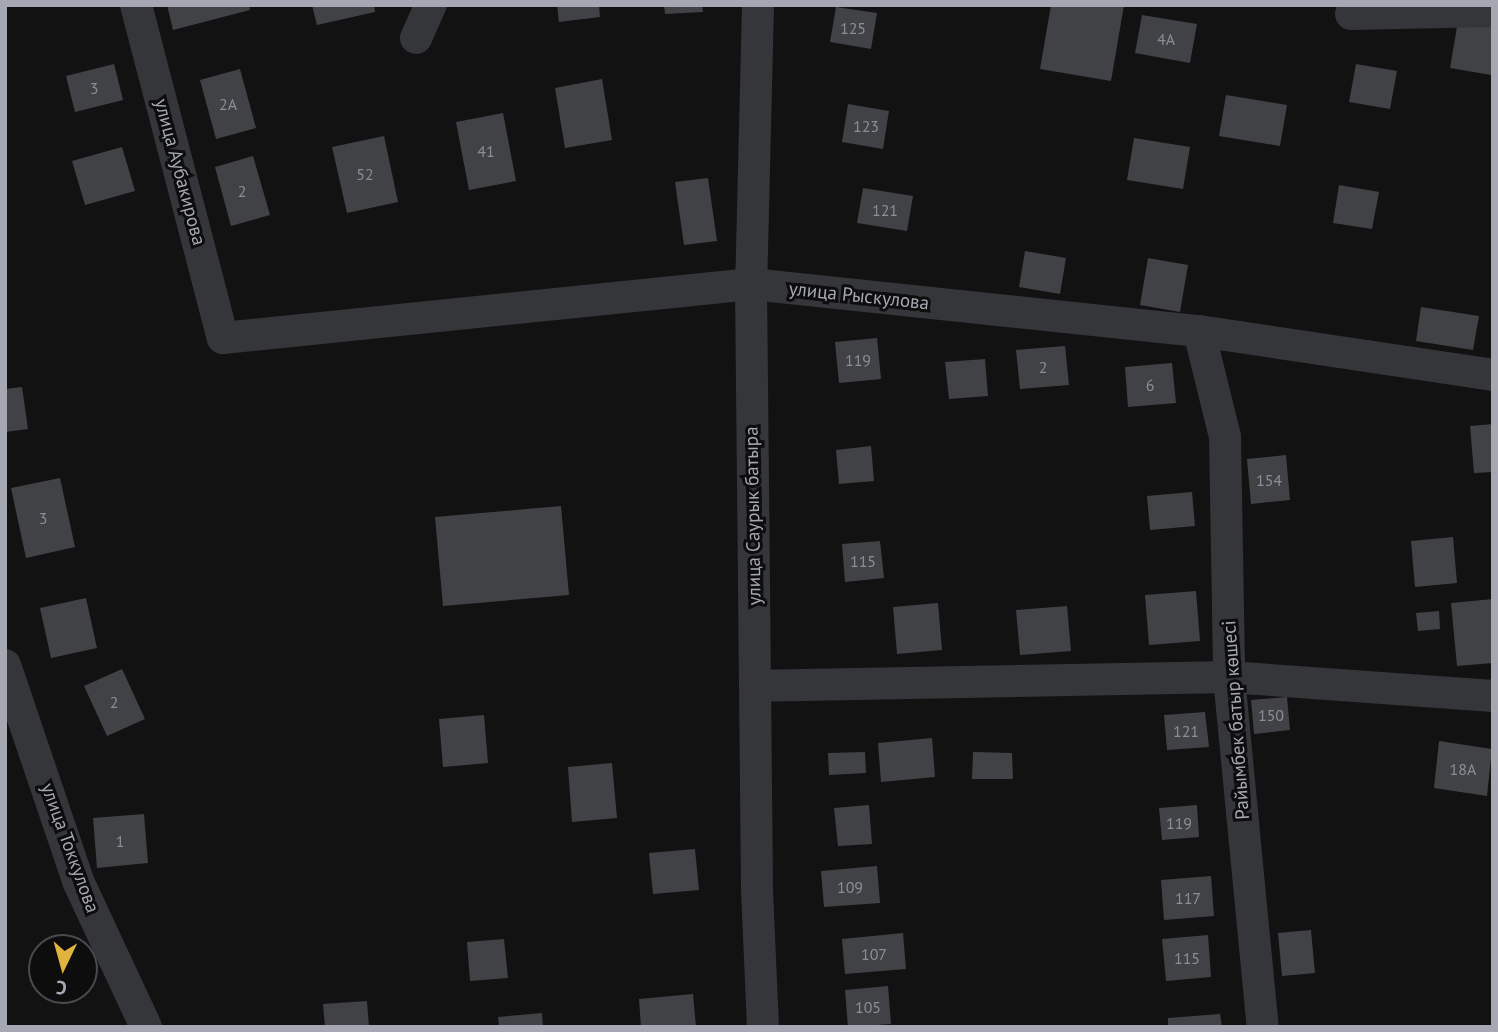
<!DOCTYPE html>
<meta charset="utf-8">
<style>
body{margin:0}
#map{position:relative;width:1498px;height:1032px;overflow:hidden;background:#121213;font-family:"PT Sans",sans-serif}
div>[style]{position:absolute}
[style*='--x']{left:calc(var(--x)*1px);top:calc(var(--y)*1px);width:calc(var(--w)*1px);rotate:calc(var(--a)*1deg)}
.building>*{inset:0;background:#414246}
.minor>*{height:32px;margin:-16px;padding:0 16px;transform-origin:16px;border-radius:16px;background:#35363a}
span{translate:-50% -50%;white-space:nowrap;text-align:center;line-height:1.15;-webkit-text-stroke:6px #0d0d0e;paint-order:stroke}
.number-label{font-size:16px;color:#8c8e97}
.number-label span{-webkit-text-stroke-width:0}
.street-label{font-size:19px;color:#a5a8b2}
.frame{position:absolute;inset:0;border:7px solid #a5a8b2;pointer-events:none}
.north{position:absolute;left:28px;top:934px;width:70px;height:70px;box-sizing:border-box;background:#0d0d0e;border:2px solid #4a4b50;border-radius:50%;rotate:185deg;font-size:19px;font-weight:700;line-height:28px;text-align:center;color:#a5a8b2}
.north::after{content:'';display:block;margin:auto;width:24px;height:32px;background:#e0b33d;clip-path:polygon(50% 0,100% 100%,50% 72%,0 100%)}
</style>
<div id="map">
<div class="building">
<div style="clip-path:polygon(167px 5px,249px 5px,250px 10px,173px 30px)"></div>
<div style="clip-path:polygon(312px 5px,374px 5px,375px 12px,317px 25px)"></div>
<div style="clip-path:polygon(557px 5px,599px 5px,600px 17px,559px 22px)"></div>
<div style="clip-path:polygon(664px 5px,702px 5px,703px 12px,665px 14px)"></div>
<div style="clip-path:polygon(1051px 5px,1124px 5px,1111px 81px,1040px 69px)"></div>
<div style="clip-path:polygon(836px 7px,877px 13px,871px 49px,830px 42px)"></div>
<div style="clip-path:polygon(1142px 15px,1197px 24px,1190px 63px,1135px 53px)"></div>
<div style="clip-path:polygon(1458px 21px,1493px 27px,1491px 75px,1450px 68px)"></div>
<div style="clip-path:polygon(114px 64px,123px 100px,75px 112px,66px 76px)"></div>
<div style="clip-path:polygon(1356px 64px,1397px 71px,1390px 109px,1349px 102px)"></div>
<div style="clip-path:polygon(240px 69px,256px 128px,216px 139px,200px 80px)"></div>
<div style="clip-path:polygon(602px 79px,612px 140px,565px 148px,555px 88px)"></div>
<div style="clip-path:polygon(1226px 95px,1287px 105px,1280px 146px,1219px 136px)"></div>
<div style="clip-path:polygon(848px 104px,889px 111px,883px 149px,842px 142px)"></div>
<div style="clip-path:polygon(503px 113px,516px 181px,469px 190px,456px 122px)"></div>
<div style="clip-path:polygon(384px 136px,398px 202px,347px 213px,332px 147px)"></div>
<div style="clip-path:polygon(1134px 138px,1190px 147px,1183px 189px,1127px 180px)"></div>
<div style="clip-path:polygon(122px 147px,135px 191px,85px 205px,72px 161px)"></div>
<div style="clip-path:polygon(253px 156px,270px 215px,231px 226px,215px 167px)"></div>
<div style="clip-path:polygon(708px 178px,717px 241px,684px 245px,675px 182px)"></div>
<div style="clip-path:polygon(1339px 185px,1379px 192px,1372px 229px,1333px 223px)"></div>
<div style="clip-path:polygon(863px 188px,913px 196px,907px 231px,857px 223px)"></div>
<div style="clip-path:polygon(1025px 251px,1066px 258px,1060px 294px,1019px 287px)"></div>
<div style="clip-path:polygon(1148px 258px,1188px 265px,1180px 312px,1140px 305px)"></div>
<div style="clip-path:polygon(1421px 307px,1479px 316px,1473px 350px,1416px 341px)"></div>
<div style="clip-path:polygon(877px 338px,881px 379px,839px 383px,835px 342px)"></div>
<div style="clip-path:polygon(1065px 346px,1069px 385px,1020px 389px,1016px 350px)"></div>
<div style="clip-path:polygon(985px 359px,988px 396px,949px 399px,945px 362px)"></div>
<div style="clip-path:polygon(1172px 363px,1176px 403px,1128px 407px,1125px 367px)"></div>
<div style="clip-path:polygon(22px 387px,28px 429px,5px 432px,5px 389px)"></div>
<div style="clip-path:polygon(1493px 424px,1493px 472px,1474px 473px,1470px 426px)"></div>
<div style="clip-path:polygon(871px 446px,874px 481px,839px 484px,836px 450px)"></div>
<div style="clip-path:polygon(1286px 455px,1290px 500px,1251px 504px,1247px 459px)"></div>
<div style="clip-path:polygon(60px 478px,75px 547px,26px 558px,11px 488px)"></div>
<div style="clip-path:polygon(1192px 492px,1195px 526px,1150px 530px,1147px 496px)"></div>
<div style="clip-path:polygon(561px 506px,569px 595px,443px 606px,435px 517px)"></div>
<div style="clip-path:polygon(1453px 537px,1457px 583px,1415px 587px,1411px 541px)"></div>
<div style="clip-path:polygon(880px 541px,884px 578px,845px 582px,842px 544px)"></div>
<div style="clip-path:polygon(1196px 591px,1200px 641px,1149px 645px,1145px 595px)"></div>
<div style="clip-path:polygon(86px 598px,97px 648px,51px 658px,40px 608px)"></div>
<div style="clip-path:polygon(1493px 599px,1493px 663px,1457px 666px,1451px 603px)"></div>
<div style="clip-path:polygon(938px 603px,942px 650px,897px 654px,893px 607px)"></div>
<div style="clip-path:polygon(1067px 606px,1071px 651px,1020px 655px,1016px 610px)"></div>
<div style="clip-path:polygon(1439px 611px,1440px 629px,1418px 631px,1416px 613px)"></div>
<div style="clip-path:polygon(122px 669px,145px 719px,107px 736px,84px 686px)"></div>
<div style="clip-path:polygon(1287px 697px,1290px 730px,1254px 734px,1251px 700px)"></div>
<div style="clip-path:polygon(1205px 712px,1209px 747px,1167px 750px,1164px 715px)"></div>
<div style="clip-path:polygon(484px 715px,488px 763px,443px 767px,439px 719px)"></div>
<div style="clip-path:polygon(932px 738px,935px 777px,881px 782px,878px 743px)"></div>
<div style="clip-path:polygon(1439px 741px,1492px 749px,1487px 796px,1434px 788px)"></div>
<div style="clip-path:polygon(865px 752px,866px 773px,829px 775px,828px 753px)"></div>
<div style="clip-path:polygon(973px 752px,1012px 753px,1013px 779px,972px 779px)"></div>
<div style="clip-path:polygon(612px 763px,617px 818px,572px 822px,568px 767px)"></div>
<div style="clip-path:polygon(869px 805px,872px 844px,838px 846px,834px 808px)"></div>
<div style="clip-path:polygon(1197px 805px,1199px 837px,1162px 840px,1159px 808px)"></div>
<div style="clip-path:polygon(144px 814px,148px 863px,97px 868px,93px 818px)"></div>
<div style="clip-path:polygon(695px 849px,699px 890px,653px 894px,649px 853px)"></div>
<div style="clip-path:polygon(877px 866px,880px 903px,824px 907px,821px 871px)"></div>
<div style="clip-path:polygon(1211px 876px,1214px 916px,1164px 920px,1161px 880px)"></div>
<div style="clip-path:polygon(1311px 930px,1315px 973px,1282px 976px,1278px 933px)"></div>
<div style="clip-path:polygon(903px 933px,906px 969px,845px 974px,842px 939px)"></div>
<div style="clip-path:polygon(1208px 935px,1211px 977px,1166px 981px,1162px 939px)"></div>
<div style="clip-path:polygon(504px 939px,508px 978px,470px 981px,467px 942px)"></div>
<div style="clip-path:polygon(888px 986px,891px 1024px,848px 1027px,845px 990px)"></div>
<div style="clip-path:polygon(693px 994px,696px 1027px,641px 1027px,639px 999px)"></div>
<div style="clip-path:polygon(367px 1001px,369px 1027px,325px 1027px,323px 1004px)"></div>
<div style="clip-path:polygon(542px 1013px,543px 1027px,499px 1027px,498px 1017px)"></div>
<div style="clip-path:polygon(1220px 1014px,1222px 1027px,1168px 1027px,1168px 1018px)"></div>
</div>
<div class="minor">
<div style="--x:136;--y:5;--w:344;--a:75.4"></div>
<div style="--x:223;--y:338;--w:531;--a:-5.84"></div>
<div style="--x:751;--y:284;--w:450;--a:6"></div>
<div style="--x:1199;--y:331;--w:297;--a:8.5"></div>
<div style="--x:758;--y:5;--w:279;--a:91.4"></div>
<div style="--x:751;--y:284;--w:606;--a:89.43"></div>
<div style="--x:757;--y:890;--w:137;--a:87.5"></div>
<div style="--x:1351;--y:14;--w:142;--a:-1.2"></div>
<div style="--x:416;--y:38;--w:36;--a:-66"></div>
<div style="--x:1199;--y:331;--w:109;--a:76.2"></div>
<div style="--x:1225;--y:437;--w:240;--a:89"></div>
<div style="--x:1229;--y:677;--w:352;--a:84.5"></div>
<div style="--x:5;--y:665;--w:228;--a:71.3"></div>
<div style="--x:78;--y:881;--w:161;--a:65"></div>
<div style="--x:755;--y:686;--w:474;--a:-1.1"></div>
<div style="--x:1229;--y:677;--w:265;--a:4.1"></div>
</div>
<div class="number-label">
<span style="left:853px;top:28px">125</span>
<span style="left:1166px;top:39px">4А</span>
<span style="left:94px;top:88px">3</span>
<span style="left:228px;top:104px">2А</span>
<span style="left:866px;top:126px">123</span>
<span style="left:486px;top:151px">41</span>
<span style="left:365px;top:174px">52</span>
<span style="left:242px;top:191px">2</span>
<span style="left:885px;top:210px">121</span>
<span style="left:858px;top:360px">119</span>
<span style="left:1043px;top:367px">2</span>
<span style="left:1150px;top:385px">6</span>
<span style="left:1269px;top:480px">154</span>
<span style="left:43px;top:518px">3</span>
<span style="left:863px;top:561px">115</span>
<span style="left:114px;top:702px">2</span>
<span style="left:1271px;top:715px">150</span>
<span style="left:1186px;top:731px">121</span>
<span style="left:1463px;top:769px">18А</span>
<span style="left:1179px;top:823px">119</span>
<span style="left:120px;top:841px">1</span>
<span style="left:850px;top:887px">109</span>
<span style="left:1188px;top:898px">117</span>
<span style="left:874px;top:954px">107</span>
<span style="left:1187px;top:958px">115</span>
<span style="left:868px;top:1007px">105</span>
</div>
<div class="street-label">
<span style="left:180px;top:172px;rotate:75deg">улица Аубакирова</span>
<span style="left:859px;top:296px;rotate:6deg">улица Рыскулова</span>
<span style="left:753px;top:516px;rotate:-91deg">улица Саурык батыра</span>
<span style="left:1236px;top:720px;rotate:-94deg">Райымбек батыр көшесі</span>
<span style="left:70px;top:848px;rotate:70deg">улица Токкулова</span>
</div>
<div class="frame"></div>
<div class="north">С</div>
</div>
